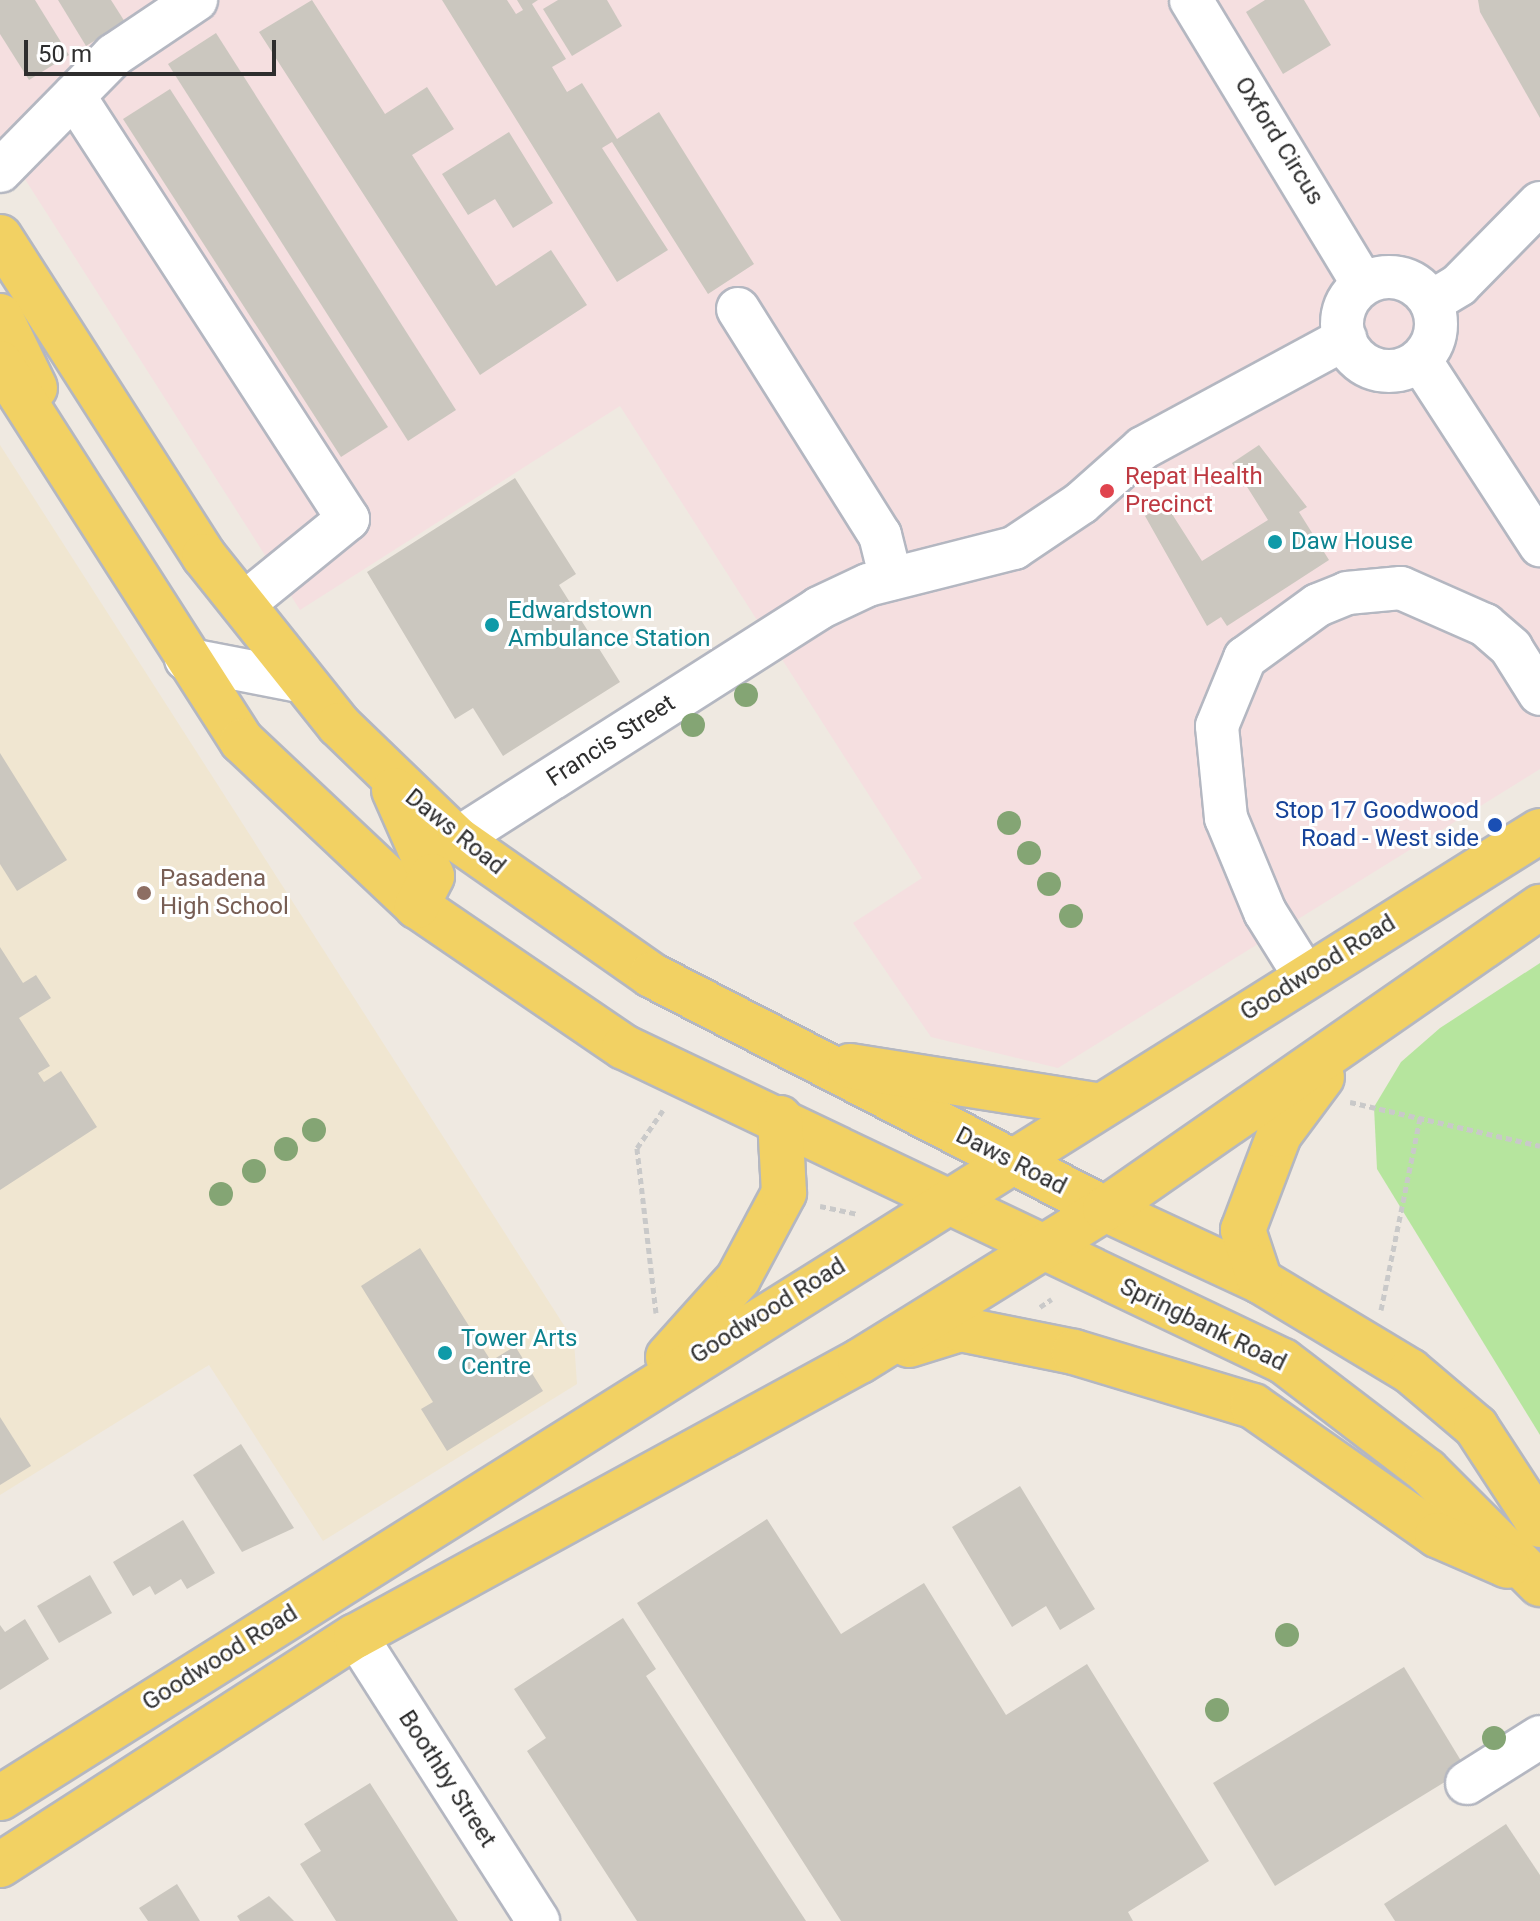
<!DOCTYPE html>
<style>
body{margin:0}
#map{position:relative;width:1540px;height:1921px;overflow:hidden;background:#efe9e1;font-family:Roboto,sans-serif}
div>[style]{position:absolute}
[style*='--x']{left:calc(var(--x)*1px);top:calc(var(--y)*1px);width:calc(var(--w)*1px);rotate:calc(var(--a)*1deg)}
.education>*{inset:0;background:#f0e6d1}
.medical>*{inset:0;background:#f5dfe0}
.green>*{inset:0;background:#b6e59e}
.building>*{inset:0;background:#cbc7bf}
.path>*{height:5px;margin-top:-2.5px;transform-origin:0;background:repeating-linear-gradient(90deg,#c9c9c9 0 6px,transparent 0 10px)}
.roads{filter:drop-shadow(2px 0 #b4b7c1) drop-shadow(-2px 0 #b4b7c1) drop-shadow(0 2px #b4b7c1) drop-shadow(0 -2px #b4b7c1)}
.minor>*{height:42px;margin:-21px;padding:0 21px;transform-origin:21px;border-radius:21px;background:#fff}
.minor>.ring{margin:-21px;padding:0;box-sizing:content-box;background:none;border:42px solid #fff;border-radius:50%}
.major>*{height:44px;margin:-22px;padding:0 22px;transform-origin:22px;border-radius:22px;background:#f2d163}
.trees>*{width:24px;height:24px;margin:-12px;border-radius:50%;background:#84a574}
.dots>*{width:22px;height:22px;translate:-50% -50%;box-sizing:border-box;border:4px solid #fff;border-radius:50%}
span{translate:-50% -50%;white-space:nowrap;text-align:center;line-height:1.15;-webkit-text-stroke:6px #fff;paint-order:stroke}
.street-label{font-size:24px;color:#2e2e2e}
.health-label{font-size:24px;color:#be3a42}
.left{translate:0 -50%;text-align:left}
.culture-label{font-size:24px;color:#0d838f}
.transit-label{font-size:24px;color:#164399}
.right{translate:-100% -50%;text-align:right}
.education-label{font-size:24px;color:#785e54}
.scale{position:absolute;left:24px;top:40px;width:252px;height:36px;box-sizing:border-box;border:4px solid #2e2e2e;border-top:0;padding-left:10px;font-size:24px;line-height:28px;white-space:nowrap;color:#2e2e2e;-webkit-text-stroke:6px #fff;paint-order:stroke}
</style>
<div id="map">
<div class="education">
<div style="clip-path:polygon(0 445px,574px 1341px,577px 1384px,323px 1541px,209px 1365px,0 1495px)"></div>
</div>
<div class="medical">
<div style="clip-path:polygon(0 0,1540px 0,1540px 769px,1058px 1068px,931px 1037px,853px 923px,922px 878px,620px 406px,300px 610px,0 140px)"></div>
</div>
<div class="green">
<div style="clip-path:polygon(1540px 963px,1540px 1435px,1377px 1169px,1374px 1107px,1401px 1062px,1440px 1028px)"></div>
</div>
<div class="building">
<div style="clip-path:polygon(0 0,35px 0,69px 55px,29px 80px,0 34px)"></div>
<div style="clip-path:polygon(58px 0,111px 0,125px 22px,86px 46px)"></div>
<div style="clip-path:polygon(312px 0,385px 114px,427px 87px,454px 129px,412px 155px,496px 286px,551px 250px,587px 305px,480px 375px,259px 32px)"></div>
<div style="clip-path:polygon(442px 0,507px 0,516px 14px,523px 10px,517px 0,538px 0,532px 4px,566px 59px,552px 67px,567px 92px,582px 83px,617px 139px,659px 112px,754px 264px,708px 294px,612px 142px,602px 148px,668px 250px,617px 282px)"></div>
<div style="clip-path:polygon(558px 0,607px 0,622px 26px,572px 56px,543px 9px)"></div>
<div style="clip-path:polygon(1265px 0,1304px 0,1331px 45px,1283px 74px,1246px 12px)"></div>
<div style="clip-path:polygon(1478px 0,1540px 0,1540px 118px,1480px 12px)"></div>
<div style="clip-path:polygon(216px 33px,456px 410px,408px 441px,168px 64px)"></div>
<div style="clip-path:polygon(170px 89px,388px 427px,341px 457px,123px 119px)"></div>
<div style="clip-path:polygon(509px 132px,553px 203px,513px 228px,495px 199px,468px 215px,442px 174px)"></div>
<div style="clip-path:polygon(1259px 445px,1307px 507px,1299px 512px,1329px 560px,1227px 626px,1221px 617px,1207px 626px,1145px 516px,1165px 503px,1202px 561px,1268px 520px,1232px 463px)"></div>
<div style="clip-path:polygon(515px 478px,576px 574px,559px 585px,620px 682px,503px 756px,473px 708px,455px 719px,367px 572px)"></div>
<div style="clip-path:polygon(0 753px,67px 860px,17px 891px,0 864px)"></div>
<div style="clip-path:polygon(0 947px,23px 983px,36px 975px,51px 998px,19px 1018px,50px 1066px,38px 1073px,44px 1082px,61px 1071px,97px 1127px,0 1190px)"></div>
<div style="clip-path:polygon(420px 1248px,491px 1361px,515px 1346px,543px 1391px,447px 1451px,421px 1409px,433px 1402px,361px 1286px)"></div>
<div style="clip-path:polygon(0 1417px,31px 1466px,0 1485px)"></div>
<div style="clip-path:polygon(241px 1444px,294px 1528px,242px 1552px,193px 1475px)"></div>
<div style="clip-path:polygon(1020px 1486px,1095px 1609px,1060px 1630px,1046px 1606px,1012px 1627px,952px 1527px)"></div>
<div style="clip-path:polygon(767px 1519px,841px 1634px,924px 1583px,1006px 1715px,1087px 1664px,1209px 1861px,1128px 1912px,1133px 1921px,841px 1921px,637px 1603px)"></div>
<div style="clip-path:polygon(183px 1520px,215px 1573px,187px 1589px,181px 1579px,155px 1595px,150px 1586px,133px 1596px,113px 1562px)"></div>
<div style="clip-path:polygon(90px 1575px,112px 1613px,59px 1643px,37px 1606px)"></div>
<div style="clip-path:polygon(623px 1618px,656px 1669px,646px 1676px,806px 1921px,637px 1921px,527px 1751px,546px 1738px,514px 1689px)"></div>
<div style="clip-path:polygon(25px 1619px,49px 1659px,0 1690px,0 1625px,5px 1632px)"></div>
<div style="clip-path:polygon(1404px 1667px,1466px 1769px,1275px 1886px,1213px 1783px)"></div>
<div style="clip-path:polygon(370px 1783px,458px 1921px,336px 1921px,300px 1864px,321px 1851px,304px 1824px)"></div>
<div style="clip-path:polygon(1506px 1824px,1540px 1875px,1540px 1921px,1395px 1921px,1384px 1904px)"></div>
<div style="clip-path:polygon(177px 1884px,200px 1921px,148px 1921px,139px 1908px)"></div>
<div style="clip-path:polygon(269px 1896px,294px 1921px,240px 1921px,237px 1916px)"></div>
</div>
<div class="path">
<div style="--x:1350;--y:1102;--w:195;--a:13"></div>
<div style="--x:820;--y:1206;--w:38;--a:12"></div>
<div style="--x:1040;--y:1307;--w:14;--a:-34"></div>
<div style="--x:1381;--y:1310;--w:196;--a:-78.5"></div>
<div style="--x:656;--y:1313;--w:166;--a:-96.6"></div>
<div style="--x:637;--y:1148;--w:46;--a:-55.6"></div>
</div>
<div class="roads">
<div class="minor">
<div style="--x:1191;--y:0;--w:332;--a:58.8"></div>
<div style="--x:74;--y:96;--w:504;--a:57.07"></div>
<div style="--x:348;--y:519;--w:136;--a:140.9"></div>
<div style="--x:0;--y:171;--w:163;--a:-45.5"></div>
<div style="--x:114;--y:55;--w:99;--a:-33.9"></div>
<div class="ring" style="left:1342px;top:277px;width:52px;height:52px"></div>
<div style="--x:1431;--y:302;--w:33;--a:-31"></div>
<div style="--x:1459;--y:285;--w:115;--a:-45.4"></div>
<div style="--x:738;--y:309;--w:267;--a:57.9"></div>
<div style="--x:880;--y:535;--w:45;--a:76"></div>
<div style="--x:1420;--y:360;--w:221;--a:57"></div>
<div style="--x:186;--y:659;--w:120;--a:11"></div>
<div style="--x:457;--y:839;--w:429;--a:-32.5"></div>
<div style="--x:819;--y:608;--w:54;--a:-25.1"></div>
<div style="--x:868;--y:585;--w:151;--a:-14.2"></div>
<div style="--x:1014;--y:548;--w:81;--a:-33.9"></div>
<div style="--x:1081;--y:503;--w:83;--a:-41.6"></div>
<div style="--x:1143;--y:448;--w:230;--a:-28.4"></div>
<div style="--x:1305;--y:976;--w:75;--a:-122"></div>
<div style="--x:1265;--y:912;--w:102;--a:-112.5"></div>
<div style="--x:1226;--y:818;--w:92;--a:-95.6"></div>
<div style="--x:1217;--y:726;--w:74;--a:-67.6"></div>
<div style="--x:1245;--y:658;--w:90;--a:-36"></div>
<div style="--x:1318;--y:605;--w:31;--a:-22"></div>
<div style="--x:1347;--y:593;--w:54;--a:-5.3"></div>
<div style="--x:1401;--y:588;--w:92;--a:23.8"></div>
<div style="--x:1485;--y:625;--w:35;--a:41"></div>
<div style="--x:1511;--y:648;--w:54;--a:57.8"></div>
<div style="--x:356;--y:1636;--w:338;--a:57.4"></div>
<div style="--x:1467;--y:1783;--w:86;--a:-32.2"></div>
</div>
<div class="major">
<div style="--x:0;--y:237;--w:379;--a:57.4"></div>
<div style="--x:204;--y:556;--w:216;--a:51.4"></div>
<div style="--x:339;--y:725;--w:164;--a:44"></div>
<div style="--x:457;--y:839;--w:237;--a:35"></div>
<div style="--x:651;--y:975;--w:511;--a:27.27"></div>
<div style="--x:1105;--y:1209;--w:171;--a:24.9"></div>
<div style="--x:1260;--y:1281;--w:175;--a:31"></div>
<div style="--x:1410;--y:1371;--w:87;--a:40.3"></div>
<div style="--x:1476;--y:1427;--w:117;--a:56.9"></div>
<div style="--x:0;--y:316;--w:80;--a:64.1"></div>
<div style="--x:0;--y:363;--w:449;--a:57.4"></div>
<div style="--x:242;--y:741;--w:241;--a:43.3"></div>
<div style="--x:417;--y:906;--w:250;--a:34.3"></div>
<div style="--x:624;--y:1047;--w:730;--a:25.48"></div>
<div style="--x:1283;--y:1361;--w:181;--a:37.4"></div>
<div style="--x:1427;--y:1471;--w:160;--a:45"></div>
<div style="--x:394;--y:790;--w:94;--a:66.2"></div>
<div style="--x:432;--y:876;--w:34;--a:117"></div>
<div style="--x:850;--y:1066;--w:250;--a:9"></div>
<div style="--x:1260;--y:1281;--w:54;--a:-108.4"></div>
<div style="--x:1243;--y:1230;--w:102;--a:-69.2"></div>
<div style="--x:1279;--y:1135;--w:72;--a:-53.4"></div>
<div style="--x:909;--y:1345;--w:53;--a:-17.4"></div>
<div style="--x:960;--y:1329;--w:116;--a:11.4"></div>
<div style="--x:1074;--y:1352;--w:187;--a:16.8"></div>
<div style="--x:1253;--y:1406;--w:225;--a:35"></div>
<div style="--x:1437;--y:1535;--w:77;--a:23.6"></div>
<div style="--x:668;--y:1357;--w:105;--a:-48.1"></div>
<div style="--x:738;--y:1279;--w:98;--a:-61.9"></div>
<div style="--x:784;--y:1193;--w:75;--a:-93.1"></div>
<div style="--x:0;--y:1798;--w:1818;--a:-32.13"></div>
<div style="--x:0;--y:1865;--w:423;--a:-32.8"></div>
<div style="--x:356;--y:1636;--w:574;--a:-28.62"></div>
<div style="--x:860;--y:1361;--w:288;--a:-31.8"></div>
<div style="--x:1105;--y:1209;--w:530;--a:-34.77"></div>
</div>
</div>
<div class="trees">
<div style="left:746px;top:695px"></div>
<div style="left:693px;top:725px"></div>
<div style="left:1009px;top:823px"></div>
<div style="left:1029px;top:853px"></div>
<div style="left:1049px;top:884px"></div>
<div style="left:1071px;top:916px"></div>
<div style="left:314px;top:1130px"></div>
<div style="left:286px;top:1149px"></div>
<div style="left:254px;top:1171px"></div>
<div style="left:221px;top:1194px"></div>
<div style="left:1287px;top:1635px"></div>
<div style="left:1217px;top:1710px"></div>
<div style="left:1494px;top:1738px"></div>
</div>
<div class="dots">
<div style="left:1107px;top:491px;background:#e0444e"></div>
<div style="left:1275px;top:542px;background:#0f9aa8"></div>
<div style="left:492px;top:625px;background:#0f9aa8"></div>
<div style="left:1495px;top:825px;background:#1a4fb4"></div>
<div style="left:144px;top:893px;background:#8d6e63"></div>
<div style="left:445px;top:1353px;background:#0f9aa8"></div>
</div>
<div class="street-label">
<span style="left:1279px;top:141px;rotate:58deg">Oxford Circus</span>
<span style="left:611px;top:741px;rotate:-33deg">Francis Street</span>
<span style="left:455px;top:832px;rotate:39deg">Daws Road</span>
<span style="left:1318px;top:968px;rotate:-32deg">Goodwood Road</span>
<span style="left:1011px;top:1161px;rotate:27deg">Daws Road</span>
<span style="left:768px;top:1311px;rotate:-32deg">Goodwood Road</span>
<span style="left:1203px;top:1325px;rotate:26deg">Springbank Road</span>
<span style="left:220px;top:1658px;rotate:-32deg">Goodwood Road</span>
<span style="left:447px;top:1779px;rotate:57deg">Boothby Street</span>
</div>
<div class="health-label">
<span class="left" style="left:1125px;top:491px">Repat Health<br>Precinct</span>
</div>
<div class="culture-label">
<span class="left" style="left:1291px;top:542px">Daw House</span>
<span class="left" style="left:508px;top:625px">Edwardstown<br>Ambulance Station</span>
<span class="left" style="left:461px;top:1353px">Tower Arts<br>Centre</span>
</div>
<div class="transit-label">
<span class="right" style="left:1479px;top:825px">Stop 17 Goodwood<br>Road - West side</span>
</div>
<div class="education-label">
<span class="left" style="left:160px;top:893px">Pasadena<br>High School</span>
</div>
<div class="scale">50 m</div>
</div>
